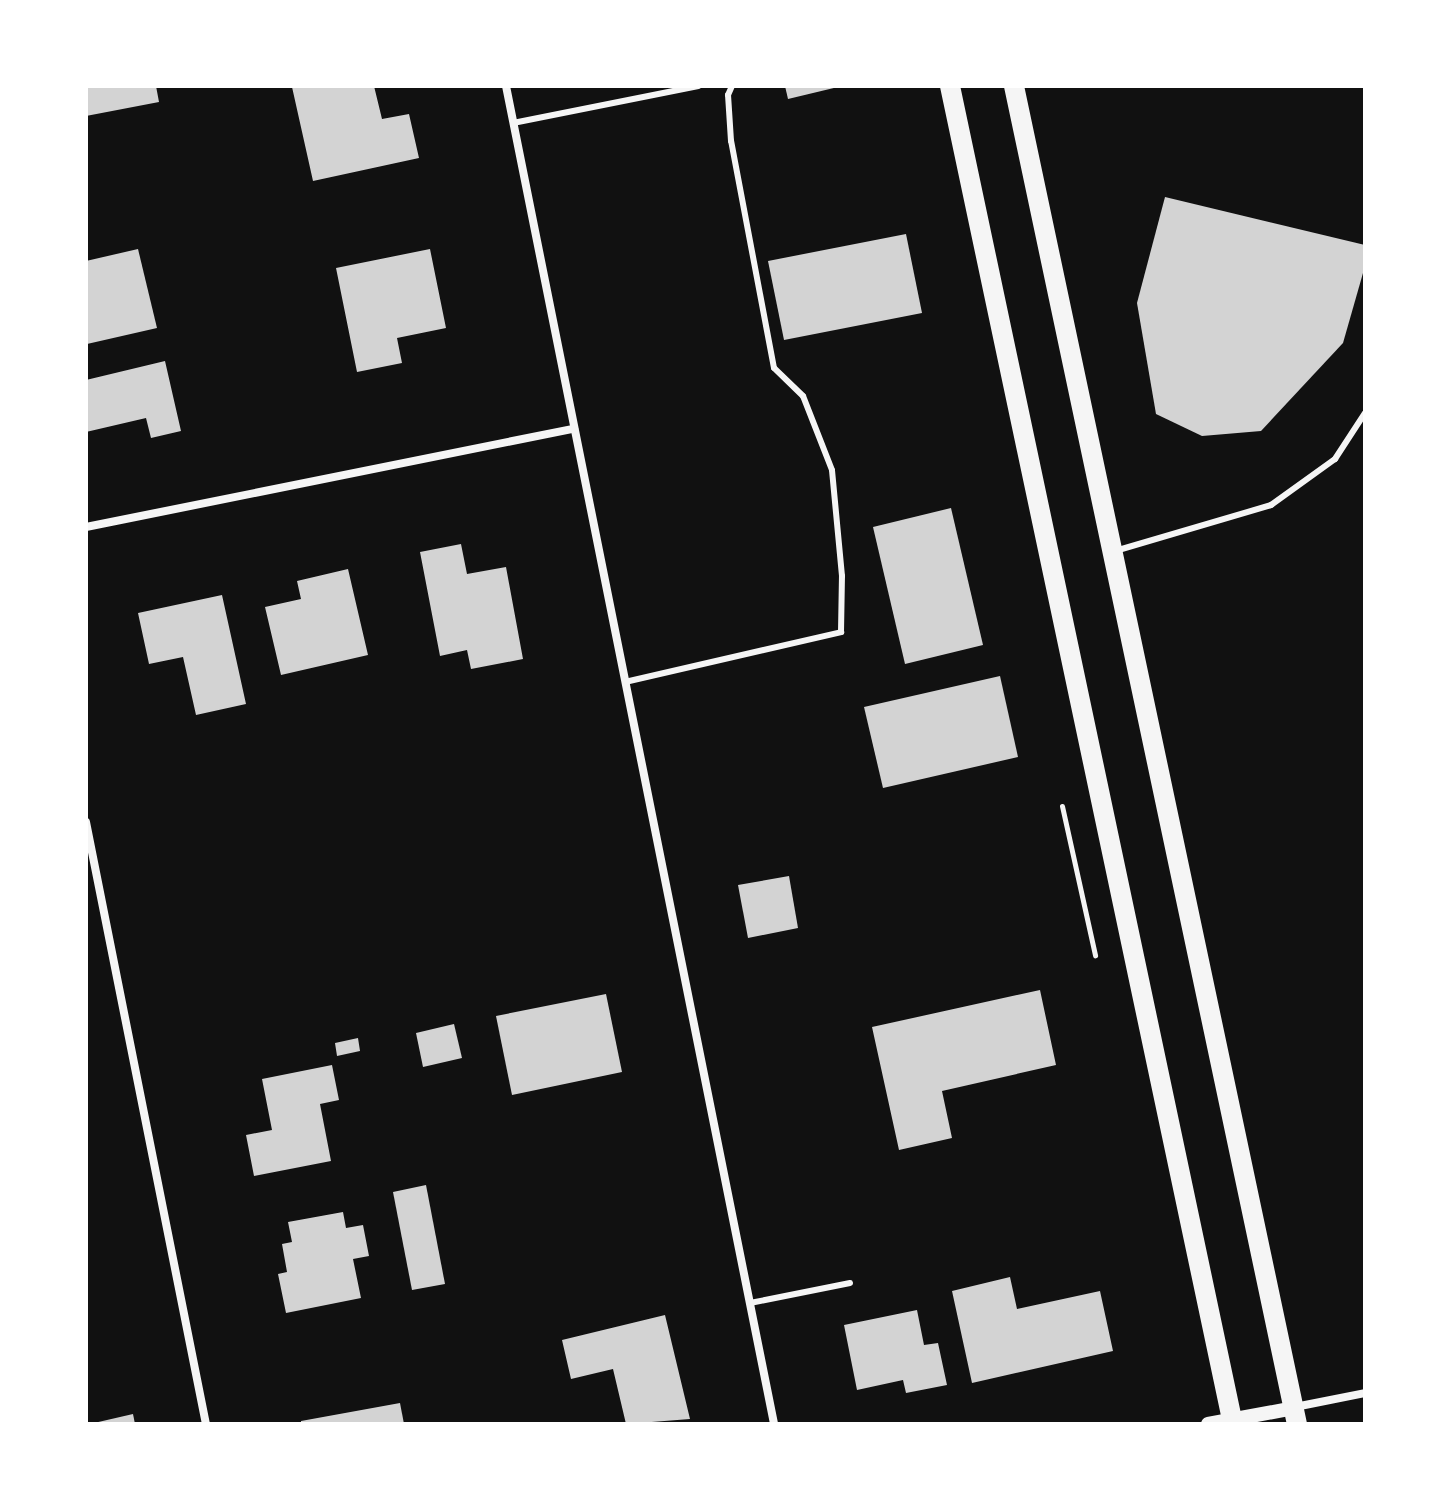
<!DOCTYPE html>
<style>
body{margin:0}
#map{position:relative;width:1451px;height:1510px;overflow:hidden;background:#111;font-family:"Nunito Sans",sans-serif}
div>[style]{position:absolute}
[style*='--x']{left:calc(var(--x)*1px);top:calc(var(--y)*1px);width:calc(var(--w)*1px);rotate:calc(var(--a)*1deg)}
.building>*{inset:0;background:#d3d3d3}
.path>*{height:5px;margin:-2.5px;padding:0 2.5px;transform-origin:2.5px;border-radius:2.5px;background:#f5f5f5}
.service>*{height:6px;margin:-3px;padding:0 3px;transform-origin:3px;border-radius:3px;background:#f5f5f5}
.minor>*{height:8px;margin:-4px;padding:0 4px;transform-origin:4px;border-radius:4px;background:#f5f5f5}
.tertiary>*{height:14px;margin:-7px;padding:0 7px;transform-origin:7px;border-radius:7px;background:#f5f5f5}
.primary>*{height:20px;margin:-10px;padding:0 10px;transform-origin:10px;border-radius:10px;background:#f5f5f5}
span{translate:-50% -50%;white-space:nowrap;text-align:center;line-height:1.15;-webkit-text-stroke:8px #fff;paint-order:stroke}
.frame{position:absolute;inset:0;border:88px solid #fff;pointer-events:none}
</style>
<div id="map">
<div class="building">
<div style="clip-path:polygon(86px 86px,156px 86px,159px 102px,86px 116px)"></div>
<div style="clip-path:polygon(374px 86px,382px 119px,409px 114px,419px 158px,313px 181px,292px 87px)"></div>
<div style="clip-path:polygon(785px 86px,838px 86px,838px 87px,788px 99px)"></div>
<div style="clip-path:polygon(1165px 197px,1365px 245px,1365px 266px,1343px 343px,1261px 431px,1202px 436px,1156px 414px,1137px 303px)"></div>
<div style="clip-path:polygon(906px 234px,922px 313px,784px 340px,768px 261px)"></div>
<div style="clip-path:polygon(138px 249px,157px 328px,87px 344px,86px 261px)"></div>
<div style="clip-path:polygon(430px 249px,446px 328px,397px 338px,402px 363px,357px 372px,336px 268px)"></div>
<div style="clip-path:polygon(165px 361px,181px 431px,151px 438px,146px 418px,86px 432px,86px 380px)"></div>
<div style="clip-path:polygon(951px 508px,983px 645px,905px 664px,873px 527px)"></div>
<div style="clip-path:polygon(461px 544px,467px 574px,506px 567px,523px 659px,471px 669px,467px 650px,440px 656px,420px 552px)"></div>
<div style="clip-path:polygon(348px 569px,368px 655px,281px 675px,265px 607px,301px 599px,297px 581px)"></div>
<div style="clip-path:polygon(222px 595px,246px 704px,196px 715px,183px 657px,149px 664px,138px 613px)"></div>
<div style="clip-path:polygon(1000px 676px,1018px 757px,883px 788px,864px 707px)"></div>
<div style="clip-path:polygon(789px 876px,798px 928px,748px 938px,738px 885px)"></div>
<div style="clip-path:polygon(1040px 990px,1056px 1065px,942px 1091px,952px 1138px,899px 1150px,872px 1027px)"></div>
<div style="clip-path:polygon(606px 994px,622px 1072px,512px 1095px,496px 1016px)"></div>
<div style="clip-path:polygon(454px 1024px,462px 1058px,423px 1067px,416px 1033px)"></div>
<div style="clip-path:polygon(358px 1038px,360px 1051px,337px 1056px,335px 1043px)"></div>
<div style="clip-path:polygon(332px 1065px,339px 1100px,320px 1104px,331px 1161px,254px 1176px,246px 1135px,272px 1130px,262px 1079px)"></div>
<div style="clip-path:polygon(426px 1185px,445px 1284px,412px 1290px,393px 1192px)"></div>
<div style="clip-path:polygon(343px 1212px,346px 1228px,363px 1225px,369px 1256px,353px 1259px,361px 1298px,286px 1313px,278px 1274px,287px 1272px,282px 1244px,292px 1242px,288px 1222px)"></div>
<div style="clip-path:polygon(1010px 1277px,1017px 1309px,1100px 1291px,1113px 1351px,972px 1383px,952px 1291px)"></div>
<div style="clip-path:polygon(917px 1310px,924px 1345px,938px 1343px,947px 1385px,906px 1393px,903px 1380px,857px 1390px,844px 1325px)"></div>
<div style="clip-path:polygon(665px 1315px,690px 1419px,626px 1424px,613px 1369px,571px 1379px,562px 1340px)"></div>
<div style="clip-path:polygon(400px 1403px,404px 1424px,301px 1424px,301px 1421px)"></div>
<div style="clip-path:polygon(133px 1414px,135px 1424px,94px 1424px,94px 1423px)"></div>
</div>
<div class="path">
<div style="--x:1062;--y:806;--w:153;--a:77.5"></div>
</div>
<div class="service">
<div style="--x:513;--y:123;--w:189;--a:-11.3"></div>
<div style="--x:1115;--y:551;--w:163;--a:-16.4"></div>
<div style="--x:1271;--y:505;--w:79;--a:-35.7"></div>
<div style="--x:1335;--y:459;--w:55;--a:-56.9"></div>
<div style="--x:625;--y:682;--w:222;--a:-13"></div>
<div style="--x:841;--y:632;--w:56;--a:-89"></div>
<div style="--x:842;--y:576;--w:106;--a:-95.4"></div>
<div style="--x:832;--y:470;--w:79;--a:-111.4"></div>
<div style="--x:803;--y:396;--w:40;--a:-136"></div>
<div style="--x:774;--y:368;--w:231;--a:-100.7"></div>
<div style="--x:731;--y:141;--w:46;--a:-93.7"></div>
<div style="--x:728;--y:95;--w:10;--a:-66"></div>
<div style="--x:750;--y:1303;--w:102;--a:-11.3"></div>
</div>
<div class="minor">
<div style="--x:506;--y:86;--w:1365;--a:78.67"></div>
<div style="--x:86;--y:527;--w:498;--a:-11.4"></div>
<div style="--x:86;--y:822;--w:614;--a:78.73"></div>
<div style="--x:1295;--y:1407;--w:71;--a:-11.3"></div>
</div>
<div class="tertiary">
<div style="--x:1208;--y:1424;--w:87;--a:-10.5"></div>
</div>
<div class="primary">
<div style="--x:950;--y:86;--w:1368;--a:78.06"></div>
<div style="--x:1014;--y:86;--w:1368;--a:78.06"></div>
</div>
<div class="frame"></div>
</div>
